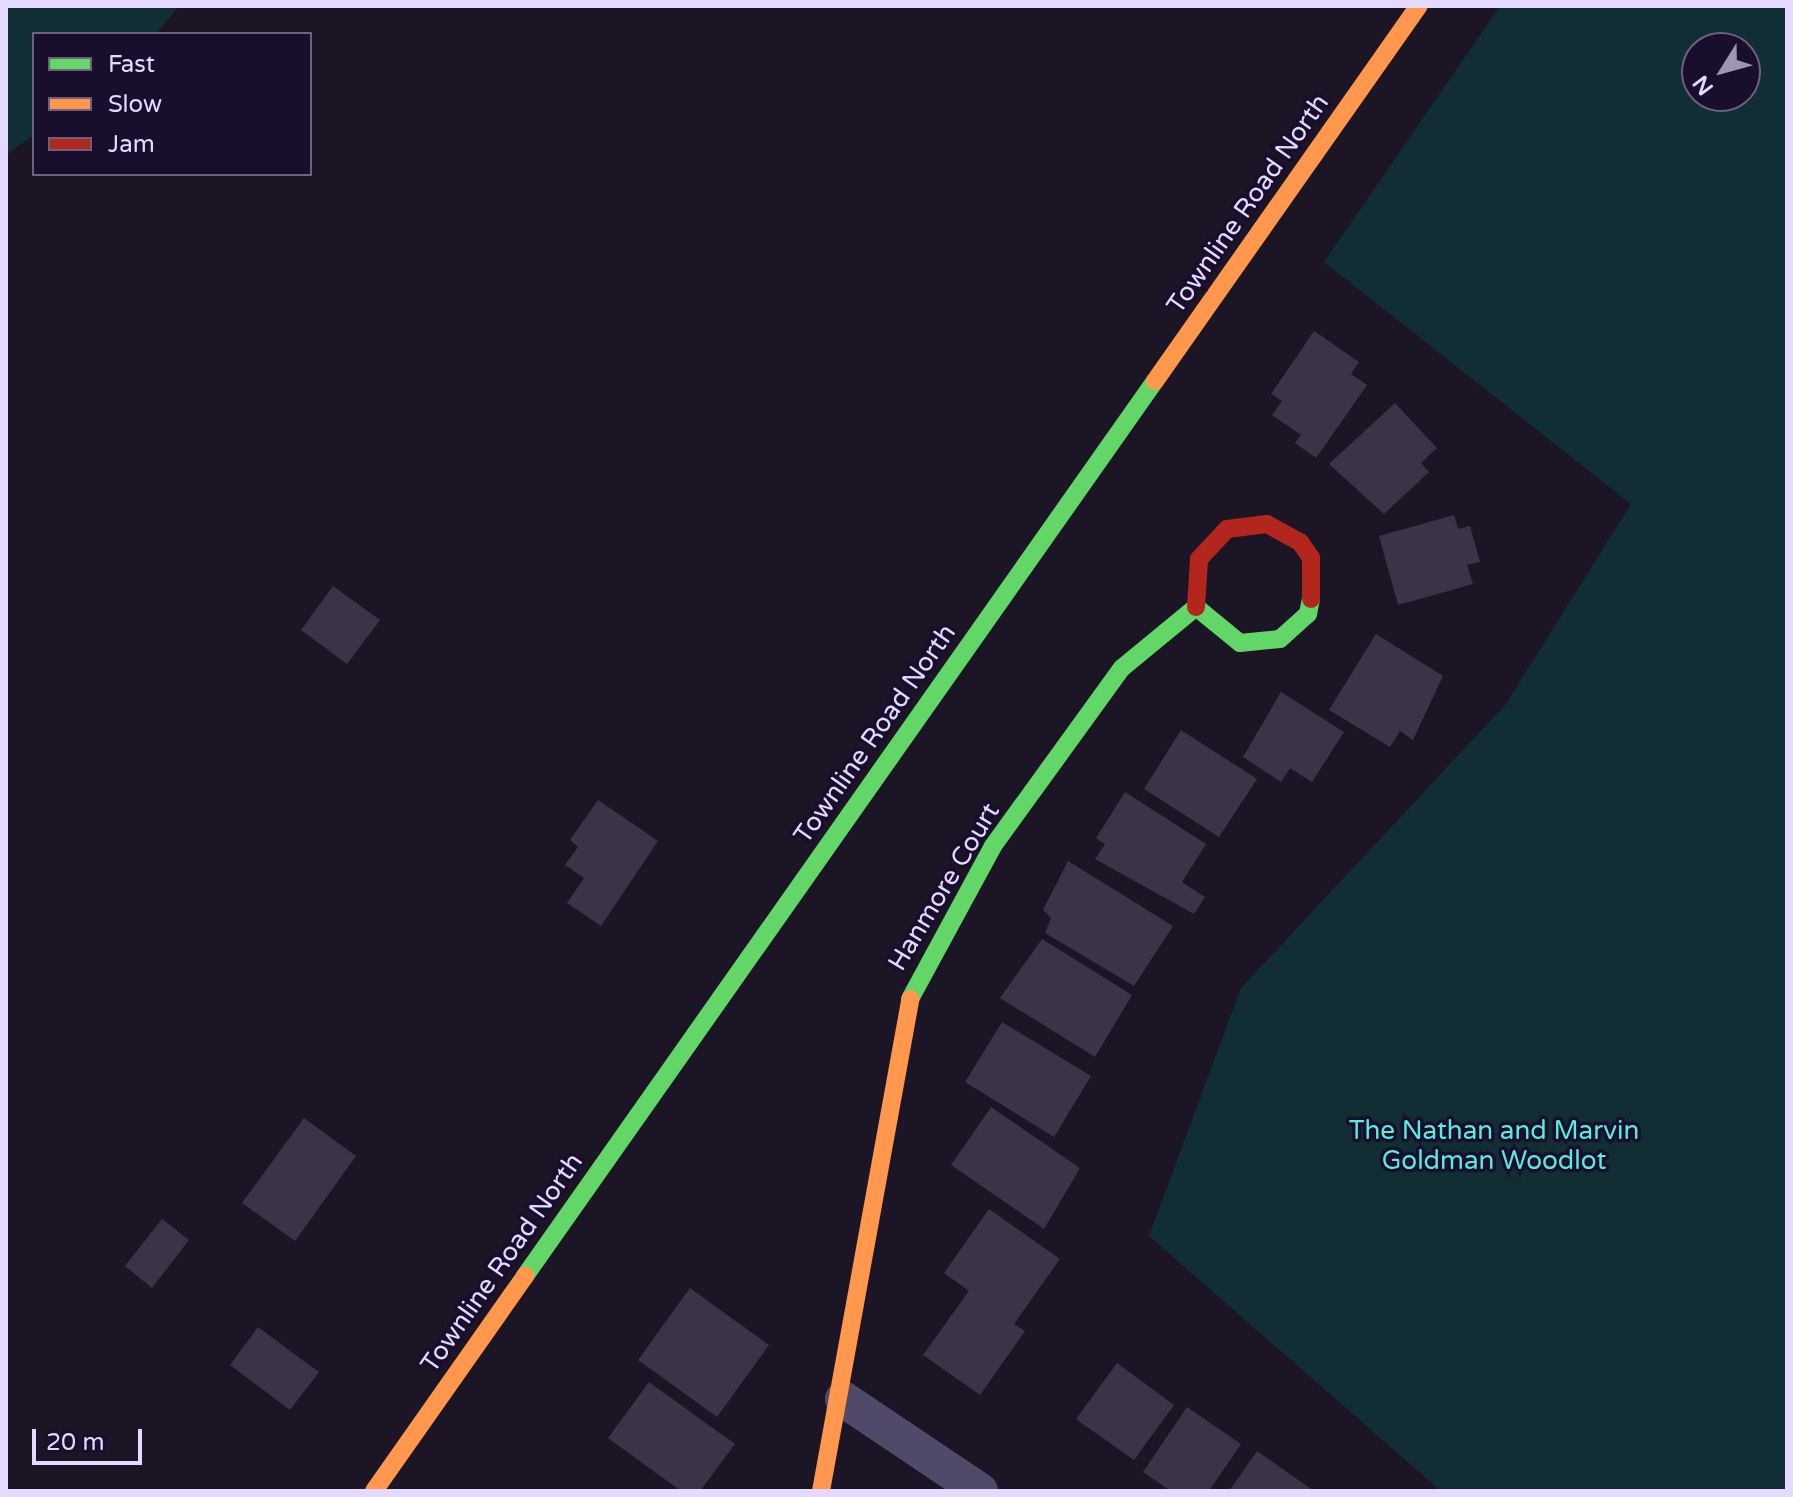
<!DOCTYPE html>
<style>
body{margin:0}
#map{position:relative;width:1793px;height:1497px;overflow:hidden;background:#1b1526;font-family:"Varela Round",sans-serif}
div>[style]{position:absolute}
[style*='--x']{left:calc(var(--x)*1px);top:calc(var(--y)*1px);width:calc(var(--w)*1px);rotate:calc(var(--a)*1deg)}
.green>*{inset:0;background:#122e35}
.building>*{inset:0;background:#3b3447}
.street>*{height:36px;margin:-18px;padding:0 18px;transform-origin:18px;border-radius:18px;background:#504967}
.fast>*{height:18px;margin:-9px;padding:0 9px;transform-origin:9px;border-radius:9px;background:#63d668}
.slow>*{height:18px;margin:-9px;padding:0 9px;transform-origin:9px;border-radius:9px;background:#ff974d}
.jam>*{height:18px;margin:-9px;padding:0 9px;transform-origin:9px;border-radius:9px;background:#b3261e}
span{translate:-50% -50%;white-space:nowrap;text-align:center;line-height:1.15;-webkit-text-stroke:7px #190f2c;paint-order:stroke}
.street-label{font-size:26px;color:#e4daff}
.park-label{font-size:26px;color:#5aebdf}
.frame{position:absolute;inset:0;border:8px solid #e4daff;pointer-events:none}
.legend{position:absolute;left:32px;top:32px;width:280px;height:144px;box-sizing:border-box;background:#190f2c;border:2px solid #6a6080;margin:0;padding:10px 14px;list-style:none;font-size:24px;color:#e4daff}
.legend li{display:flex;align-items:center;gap:16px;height:40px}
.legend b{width:40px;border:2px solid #6a6080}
.north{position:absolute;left:1681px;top:32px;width:80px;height:80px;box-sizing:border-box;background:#190f2c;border:2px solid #6a6080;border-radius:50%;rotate:233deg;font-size:22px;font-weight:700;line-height:32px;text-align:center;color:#e4daff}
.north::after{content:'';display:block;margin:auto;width:28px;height:36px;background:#9e95b3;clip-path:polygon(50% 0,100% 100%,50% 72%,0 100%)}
.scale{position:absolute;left:32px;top:1429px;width:110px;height:36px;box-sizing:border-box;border:4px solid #e4daff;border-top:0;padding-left:10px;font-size:24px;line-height:28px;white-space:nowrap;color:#e4daff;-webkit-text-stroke:6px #190f2c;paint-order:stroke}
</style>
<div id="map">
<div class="green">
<div style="clip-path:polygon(6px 6px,179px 6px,156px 34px,34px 34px,34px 135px,6px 155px)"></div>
<div style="clip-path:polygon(evenodd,1500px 6px,1787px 6px,1787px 1491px,1441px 1491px,1149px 1236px,1241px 988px,1506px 704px,1631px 504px,1324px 262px,1500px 6px,1697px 48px,1745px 48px,1745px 96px,1697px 96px,1697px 48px)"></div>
</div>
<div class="building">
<div style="clip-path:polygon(1314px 331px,1359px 362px,1351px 374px,1367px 385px,1316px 458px,1295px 443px,1301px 435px,1272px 415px,1282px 401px,1271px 394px)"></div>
<div style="clip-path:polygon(1395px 403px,1437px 448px,1421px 463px,1429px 472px,1384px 514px,1329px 464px)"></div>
<div style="clip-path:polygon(1454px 515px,1458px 529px,1470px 526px,1480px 562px,1467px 565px,1473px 584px,1398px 605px,1379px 536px)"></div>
<div style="clip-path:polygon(333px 586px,380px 620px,347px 664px,301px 630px)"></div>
<div style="clip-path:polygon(1376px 634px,1443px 676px,1413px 740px,1400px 731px,1390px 747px,1329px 710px)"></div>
<div style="clip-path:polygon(1281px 692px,1344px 732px,1312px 782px,1290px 768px,1281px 782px,1243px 757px)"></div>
<div style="clip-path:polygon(1181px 730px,1257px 779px,1219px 837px,1144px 789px)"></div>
<div style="clip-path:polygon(1125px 792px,1206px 844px,1182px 882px,1205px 897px,1194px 914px,1095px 859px,1105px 844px,1096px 838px)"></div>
<div style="clip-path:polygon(598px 800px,658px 841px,601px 926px,567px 903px,584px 878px,565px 865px,578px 847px,570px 840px)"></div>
<div style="clip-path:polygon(1068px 861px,1173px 926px,1134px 986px,1045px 933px,1051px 918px,1043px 910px)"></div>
<div style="clip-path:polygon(1042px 939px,1132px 995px,1095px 1057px,1000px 998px)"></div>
<div style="clip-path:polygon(1002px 1022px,1091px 1076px,1054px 1137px,965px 1082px)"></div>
<div style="clip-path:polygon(991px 1107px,1080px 1168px,1044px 1229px,951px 1165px)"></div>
<div style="clip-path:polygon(304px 1118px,356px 1156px,295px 1241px,242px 1203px)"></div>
<div style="clip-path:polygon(989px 1209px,1060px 1259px,1014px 1324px,1025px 1331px,980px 1395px,923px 1355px,969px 1291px,944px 1273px)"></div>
<div style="clip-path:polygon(162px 1219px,189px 1240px,152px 1288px,125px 1266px)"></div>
<div style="clip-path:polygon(690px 1288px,769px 1345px,717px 1417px,638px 1360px)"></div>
<div style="clip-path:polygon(258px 1327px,319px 1372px,290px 1410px,230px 1365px)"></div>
<div style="clip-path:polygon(1117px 1363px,1174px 1405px,1134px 1460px,1076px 1419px)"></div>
<div style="clip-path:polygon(649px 1382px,735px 1444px,700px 1491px,681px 1491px,608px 1438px)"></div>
<div style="clip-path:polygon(1187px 1407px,1241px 1444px,1209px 1491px,1171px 1491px,1143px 1472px)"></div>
<div style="clip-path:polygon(1257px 1451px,1314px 1491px,1229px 1491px)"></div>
</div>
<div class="street">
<div style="--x:843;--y:1399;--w:165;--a:33.9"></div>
</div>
<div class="fast">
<div style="--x:910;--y:999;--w:174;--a:-61.5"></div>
<div style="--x:993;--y:846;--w:220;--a:-54.1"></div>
<div style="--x:1122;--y:668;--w:96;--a:-39.5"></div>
<div style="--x:1196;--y:607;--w:57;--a:39.3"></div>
<div style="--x:1240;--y:643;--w:40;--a:-5.7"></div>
<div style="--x:1280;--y:639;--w:38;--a:-42"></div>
<div style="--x:1308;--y:614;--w:15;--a:-79"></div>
<div style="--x:525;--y:1276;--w:1094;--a:-54.86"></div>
</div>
<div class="slow">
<div style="--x:1155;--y:381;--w:459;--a:-54.9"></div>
<div style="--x:374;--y:1491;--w:263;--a:-54.9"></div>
<div style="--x:821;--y:1491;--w:500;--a:-79.7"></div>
</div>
<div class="jam">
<div style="--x:1196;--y:607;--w:48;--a:-86.4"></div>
<div style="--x:1199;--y:559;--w:41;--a:-47"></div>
<div style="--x:1227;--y:529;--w:40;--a:-7.1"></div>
<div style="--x:1267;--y:524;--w:38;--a:29"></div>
<div style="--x:1300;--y:542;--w:19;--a:55"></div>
<div style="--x:1311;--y:558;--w:41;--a:90"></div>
</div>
<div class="street-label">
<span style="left:1248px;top:204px;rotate:-55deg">Townline Road North</span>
<span style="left:875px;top:734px;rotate:-55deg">Townline Road North</span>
<span style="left:944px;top:887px;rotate:-59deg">Hanmore Court</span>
<span style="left:502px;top:1263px;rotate:-55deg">Townline Road North</span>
</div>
<div class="park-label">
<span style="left:1494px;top:1146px">The Nathan and Marvin<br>Goldman Woodlot</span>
</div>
<div class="frame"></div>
<ul class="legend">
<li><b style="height:10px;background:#63d668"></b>Fast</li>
<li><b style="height:10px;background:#ff974d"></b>Slow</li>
<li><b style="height:10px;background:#b3261e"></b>Jam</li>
</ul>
<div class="north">N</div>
<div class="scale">20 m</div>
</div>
